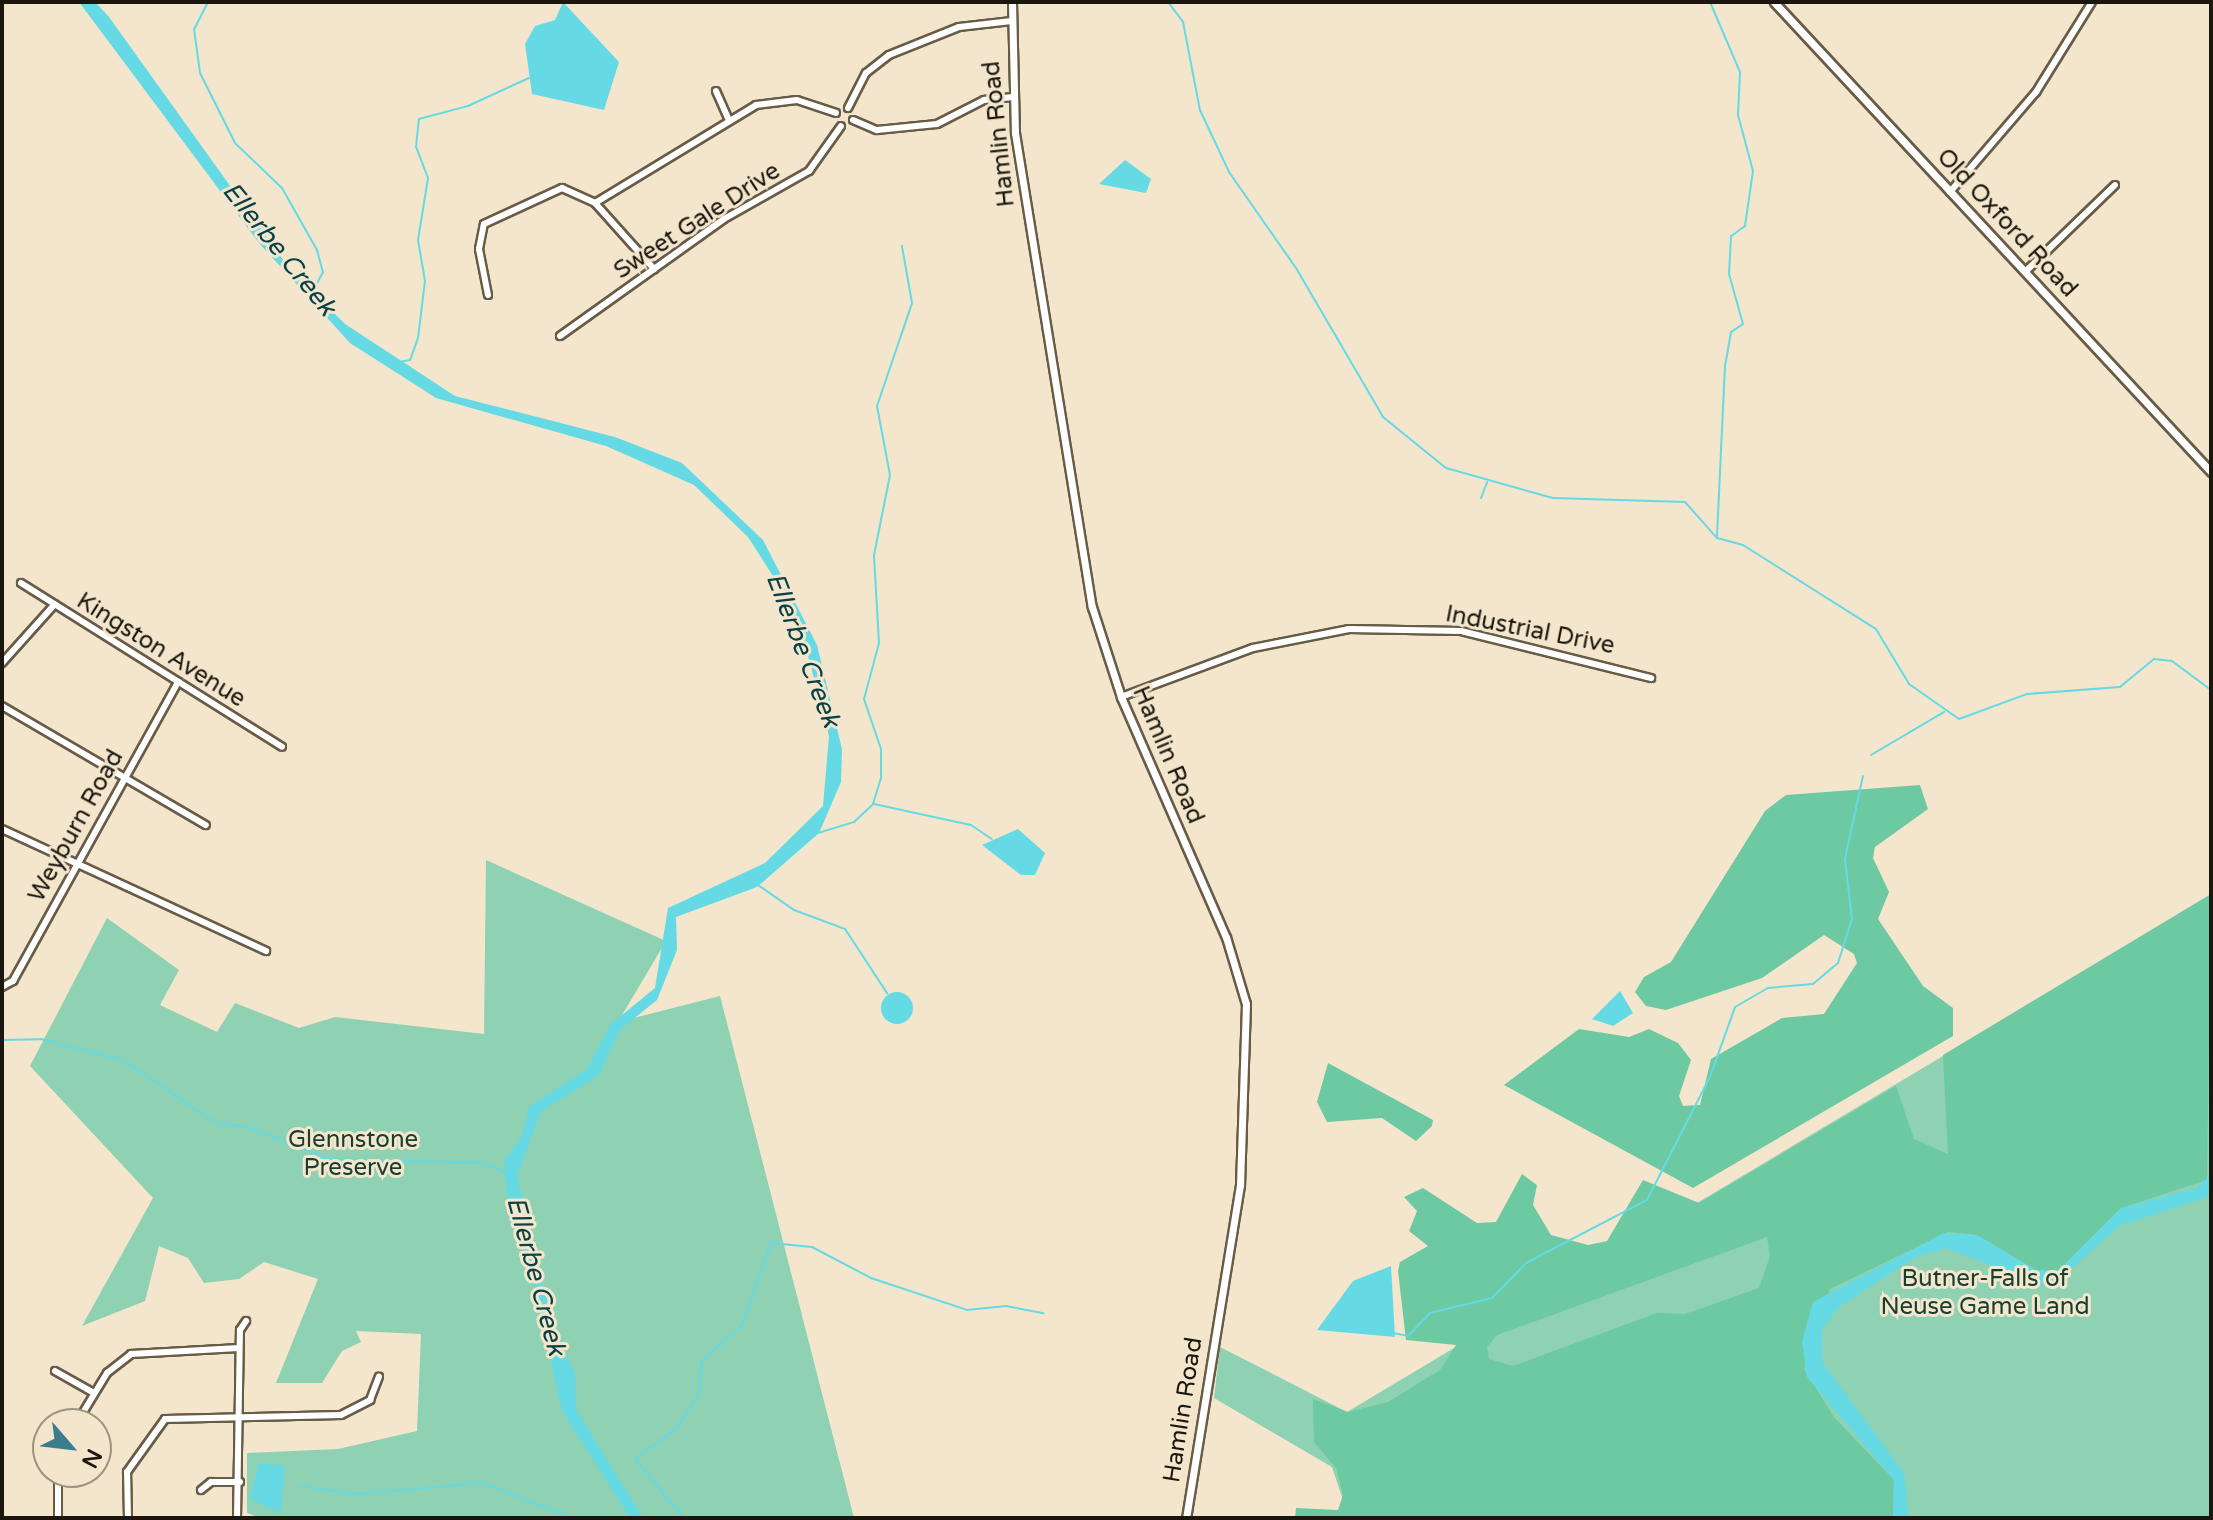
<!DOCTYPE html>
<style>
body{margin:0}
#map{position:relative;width:2213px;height:1520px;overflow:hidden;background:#f3e6cd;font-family:"Varela Round",sans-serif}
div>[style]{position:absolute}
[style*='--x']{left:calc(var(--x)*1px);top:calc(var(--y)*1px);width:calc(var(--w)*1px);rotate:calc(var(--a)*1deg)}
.green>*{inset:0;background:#8ed1b3}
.forest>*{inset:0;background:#6cc9a2}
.water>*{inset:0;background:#65dae4}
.round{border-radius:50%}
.stream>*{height:2px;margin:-1px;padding:0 1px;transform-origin:1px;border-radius:1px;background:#65dae4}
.roads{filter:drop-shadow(2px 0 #675c46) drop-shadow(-2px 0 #675c46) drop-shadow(0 2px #675c46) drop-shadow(0 -2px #675c46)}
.minor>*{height:6px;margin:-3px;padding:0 3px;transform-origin:3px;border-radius:3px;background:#fff}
.tertiary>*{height:7px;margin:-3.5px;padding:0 3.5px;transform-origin:3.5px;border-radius:3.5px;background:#fff}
span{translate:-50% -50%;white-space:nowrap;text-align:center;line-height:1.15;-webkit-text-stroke:6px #f3e6cd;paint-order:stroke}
.street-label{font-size:24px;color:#1b170e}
.park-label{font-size:24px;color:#174030}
.water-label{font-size:26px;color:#094246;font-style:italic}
.frame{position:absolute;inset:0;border:4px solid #1b170e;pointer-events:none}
.north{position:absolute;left:32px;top:1408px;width:80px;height:80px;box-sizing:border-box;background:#f3e6cd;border:2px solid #9d9381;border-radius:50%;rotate:118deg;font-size:22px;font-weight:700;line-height:32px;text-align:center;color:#1b170e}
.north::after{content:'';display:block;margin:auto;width:28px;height:36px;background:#3a7d8d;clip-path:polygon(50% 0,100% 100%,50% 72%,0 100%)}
</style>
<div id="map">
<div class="green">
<div style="clip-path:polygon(486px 860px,666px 941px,618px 1022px,720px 996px,854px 1518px,261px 1518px,247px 1513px,247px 1453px,338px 1449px,417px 1431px,421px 1334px,356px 1331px,361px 1342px,342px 1351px,322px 1383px,276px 1383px,318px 1279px,264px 1262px,239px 1279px,204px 1283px,188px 1258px,159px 1246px,145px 1301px,82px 1326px,153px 1198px,30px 1066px,107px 918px,179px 970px,160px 1005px,217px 1032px,235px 1003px,299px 1028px,335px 1017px,484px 1034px)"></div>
<div style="clip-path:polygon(2211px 896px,2211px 1518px,1349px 1518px,1332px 1467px,1214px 1398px,1220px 1347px,1347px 1412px)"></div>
</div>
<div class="forest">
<div style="clip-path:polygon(1920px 785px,1928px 809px,1875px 847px,1873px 858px,1889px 892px,1878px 919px,1923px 986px,1953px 1008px,1953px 1036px,1693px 1188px,1504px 1085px,1579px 1029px,1629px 1037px,1649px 1029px,1678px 1043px,1691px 1060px,1679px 1096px,1683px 1106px,1700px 1105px,1711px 1059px,1782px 1018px,1824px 1014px,1857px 963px,1854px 954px,1824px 935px,1762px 978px,1666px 1010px,1646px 1006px,1635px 992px,1644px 977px,1671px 962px,1765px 811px,1786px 795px)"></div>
<div style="clip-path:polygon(evenodd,2211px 894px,2207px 1180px,2121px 1208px,2059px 1270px,2036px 1271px,1977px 1235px,1948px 1232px,1830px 1289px,1804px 1369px,1834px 1417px,1894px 1480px,1893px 1518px,1295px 1518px,1296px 1508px,1338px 1510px,1343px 1495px,1336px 1468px,1314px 1442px,1313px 1399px,1348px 1412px,1388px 1402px,1440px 1370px,1456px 1345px,1406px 1340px,1398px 1271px,1400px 1262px,1428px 1246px,1409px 1231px,1417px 1211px,1404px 1197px,1423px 1188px,1477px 1223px,1496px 1222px,1522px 1174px,1537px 1185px,1533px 1205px,1551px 1235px,1588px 1245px,1607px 1241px,1643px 1180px,1699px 1203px,1896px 1086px,1914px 1139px,1948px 1154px,1943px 1055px,2211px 894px,1767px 1237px,1770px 1256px,1759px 1288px,1685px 1314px,1657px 1313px,1513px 1366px,1489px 1359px,1487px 1347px,1497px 1335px,1767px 1237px)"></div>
<div style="clip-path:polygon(1328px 1063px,1433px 1120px,1432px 1126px,1416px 1141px,1382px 1118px,1327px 1122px,1317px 1102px)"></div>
</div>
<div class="water">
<div style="clip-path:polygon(79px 2px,95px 2px,109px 17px,289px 268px,345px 324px,455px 396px,615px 437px,682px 463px,763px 540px,817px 645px,842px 749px,841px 782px,819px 833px,757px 887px,676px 917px,677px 950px,657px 1000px,621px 1029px,598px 1076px,541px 1111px,517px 1176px,555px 1334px,575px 1373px,576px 1409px,643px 1518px,630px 1518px,562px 1411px,528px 1258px,510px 1223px,504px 1162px,522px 1136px,529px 1107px,587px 1069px,611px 1024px,655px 988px,668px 908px,765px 863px,823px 806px,829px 736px,806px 648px,780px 587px,748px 537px,694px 485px,606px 446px,436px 398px,350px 343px,259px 243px)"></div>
<div style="clip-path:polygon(563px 2px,619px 62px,604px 110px,532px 94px,525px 44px,535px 26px,555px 20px)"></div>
<div style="clip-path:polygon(1125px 160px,1151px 179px,1146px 193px,1099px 184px)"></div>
<div style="clip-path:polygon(1018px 829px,1045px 853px,1035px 875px,1021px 875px,982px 845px)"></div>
<div style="clip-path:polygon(1620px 991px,1633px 1013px,1613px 1026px,1592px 1019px)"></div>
<div class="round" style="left:881px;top:992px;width:32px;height:32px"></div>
<div style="clip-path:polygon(2211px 1175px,2208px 1197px,2119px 1226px,2050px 1288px,1946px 1248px,1916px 1257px,1839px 1307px,1822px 1329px,1822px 1362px,1904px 1473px,1909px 1518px,1893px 1518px,1894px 1480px,1807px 1377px,1802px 1341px,1813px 1302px,1944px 1233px,1977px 1235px,2036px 1270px,2059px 1270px,2121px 1208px,2196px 1188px)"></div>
<div style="clip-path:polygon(1391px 1266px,1395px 1337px,1317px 1330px,1353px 1281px)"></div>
<div style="clip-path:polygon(259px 1463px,285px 1466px,281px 1513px,250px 1499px)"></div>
</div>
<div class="stream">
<div style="--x:208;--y:2;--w:30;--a:117"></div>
<div style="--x:194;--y:29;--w:44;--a:82.2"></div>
<div style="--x:200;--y:73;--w:78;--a:63.4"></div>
<div style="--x:235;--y:143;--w:65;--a:43.8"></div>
<div style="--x:282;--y:188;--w:71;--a:60.6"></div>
<div style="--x:317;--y:250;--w:23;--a:75"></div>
<div style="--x:323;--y:272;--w:26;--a:118"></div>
<div style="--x:1168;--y:2;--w:25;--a:53"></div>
<div style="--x:1183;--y:22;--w:90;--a:79.1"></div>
<div style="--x:1200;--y:110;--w:68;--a:64.9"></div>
<div style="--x:1229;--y:172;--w:117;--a:55.1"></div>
<div style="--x:1296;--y:268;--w:173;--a:59.7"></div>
<div style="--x:1383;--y:417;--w:81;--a:39"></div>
<div style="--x:1446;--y:468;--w:111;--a:15.7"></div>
<div style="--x:1553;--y:498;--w:132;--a:1.7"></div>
<div style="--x:1685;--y:502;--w:48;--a:48.4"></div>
<div style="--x:1717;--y:538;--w:27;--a:15"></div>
<div style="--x:1743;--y:545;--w:157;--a:32.3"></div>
<div style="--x:1876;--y:629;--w:64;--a:59"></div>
<div style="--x:1909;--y:684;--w:61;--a:35"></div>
<div style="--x:1959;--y:719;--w:72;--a:-20.2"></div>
<div style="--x:2027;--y:694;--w:93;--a:-4.3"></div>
<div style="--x:2120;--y:687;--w:44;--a:-39.5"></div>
<div style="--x:2154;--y:659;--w:18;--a:6"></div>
<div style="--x:2172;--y:661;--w:49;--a:36.6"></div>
<div style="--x:1710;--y:2;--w:76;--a:66.8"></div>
<div style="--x:1740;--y:72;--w:43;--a:92.7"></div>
<div style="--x:1738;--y:115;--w:58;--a:75"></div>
<div style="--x:1753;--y:171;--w:56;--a:98.3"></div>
<div style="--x:1745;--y:226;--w:17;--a:144"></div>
<div style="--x:1731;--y:236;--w:38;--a:93"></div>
<div style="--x:1729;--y:274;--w:52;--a:74.4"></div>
<div style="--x:1743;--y:324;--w:14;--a:146"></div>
<div style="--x:1731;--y:332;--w:35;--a:100"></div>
<div style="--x:1725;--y:366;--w:171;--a:92.7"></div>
<div style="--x:398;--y:362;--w:12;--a:-9"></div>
<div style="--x:410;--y:360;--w:23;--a:-70"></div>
<div style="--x:418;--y:338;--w:57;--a:-83"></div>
<div style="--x:425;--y:281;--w:42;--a:-99.7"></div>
<div style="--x:418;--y:240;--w:63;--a:-80.8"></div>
<div style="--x:428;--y:178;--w:33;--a:-111"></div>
<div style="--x:416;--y:147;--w:28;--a:-84"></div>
<div style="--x:419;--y:119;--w:51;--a:-14.9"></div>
<div style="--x:468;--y:106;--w:67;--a:-24.7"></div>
<div style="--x:1481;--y:498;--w:17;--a:-69"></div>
<div style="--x:1871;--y:755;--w:85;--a:-30.5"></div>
<div style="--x:874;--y:804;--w:99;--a:12.2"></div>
<div style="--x:971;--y:825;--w:25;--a:34"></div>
<div style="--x:818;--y:833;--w:38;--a:-17"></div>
<div style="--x:854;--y:822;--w:26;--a:-43"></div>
<div style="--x:873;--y:804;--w:27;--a:-73"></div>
<div style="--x:881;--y:778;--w:29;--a:-90"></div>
<div style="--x:881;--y:749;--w:53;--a:-108.8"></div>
<div style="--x:864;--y:699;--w:58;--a:-75"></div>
<div style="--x:879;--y:643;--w:88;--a:-93.3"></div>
<div style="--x:874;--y:555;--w:82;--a:-78.7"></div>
<div style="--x:890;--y:475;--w:70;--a:-100.7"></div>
<div style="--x:877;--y:406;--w:109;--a:-71.2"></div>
<div style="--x:912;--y:303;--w:58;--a:-100"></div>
<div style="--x:758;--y:885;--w:44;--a:34.8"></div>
<div style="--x:794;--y:910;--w:54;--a:20.4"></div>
<div style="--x:845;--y:929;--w:77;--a:56.7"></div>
<div style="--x:2;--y:1040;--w:39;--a:-1"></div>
<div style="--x:41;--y:1039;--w:87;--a:14.7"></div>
<div style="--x:125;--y:1061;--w:110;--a:34.3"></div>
<div style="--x:216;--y:1123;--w:32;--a:7"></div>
<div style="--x:248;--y:1127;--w:88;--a:21.3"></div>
<div style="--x:330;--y:1159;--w:155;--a:1.5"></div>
<div style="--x:485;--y:1163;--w:22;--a:27"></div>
<div style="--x:1393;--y:1333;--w:15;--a:11"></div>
<div style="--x:1408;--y:1336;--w:32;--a:-46"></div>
<div style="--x:1430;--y:1313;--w:64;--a:-13.6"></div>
<div style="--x:1492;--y:1298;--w:49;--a:-45.8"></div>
<div style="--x:1526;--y:1263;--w:136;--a:-27.5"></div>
<div style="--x:1647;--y:1200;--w:138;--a:-62.9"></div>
<div style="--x:1710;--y:1077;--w:74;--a:-70.3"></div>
<div style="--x:1735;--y:1007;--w:38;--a:-30"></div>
<div style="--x:1768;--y:988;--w:45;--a:-5.1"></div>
<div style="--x:1813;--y:984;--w:33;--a:-40"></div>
<div style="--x:1838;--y:963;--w:46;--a:-72.3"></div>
<div style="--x:1852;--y:919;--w:60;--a:-96.7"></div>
<div style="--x:1845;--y:859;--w:85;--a:-77.8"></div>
<div style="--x:300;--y:1486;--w:57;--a:8.1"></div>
<div style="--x:356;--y:1494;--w:128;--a:-4.9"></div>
<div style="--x:484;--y:1483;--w:95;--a:21.7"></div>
<div style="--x:684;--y:1518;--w:77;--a:-129.7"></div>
<div style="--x:635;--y:1459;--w:52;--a:-36.4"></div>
<div style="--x:677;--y:1428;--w:41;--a:-57.8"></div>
<div style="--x:699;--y:1393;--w:32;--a:-85"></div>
<div style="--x:702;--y:1361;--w:54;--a:-42"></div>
<div style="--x:742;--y:1325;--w:87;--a:-70.5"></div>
<div style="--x:771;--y:1243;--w:41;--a:5.6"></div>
<div style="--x:812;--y:1247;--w:67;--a:27.7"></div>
<div style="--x:871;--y:1278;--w:101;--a:18.4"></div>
<div style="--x:967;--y:1310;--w:39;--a:-6"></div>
<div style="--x:1006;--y:1306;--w:38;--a:11"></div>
</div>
<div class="roads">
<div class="minor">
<div style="--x:716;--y:91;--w:30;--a:66"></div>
<div style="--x:848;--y:108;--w:39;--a:-63"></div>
<div style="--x:866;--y:73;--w:29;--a:-38"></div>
<div style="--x:889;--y:55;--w:75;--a:-21.8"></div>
<div style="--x:959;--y:27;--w:53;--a:-6.5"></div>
<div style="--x:853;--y:120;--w:26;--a:23"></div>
<div style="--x:877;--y:130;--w:60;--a:-5.7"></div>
<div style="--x:937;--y:124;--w:53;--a:-27.1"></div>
<div style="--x:984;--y:100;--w:27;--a:-6"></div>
<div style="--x:1950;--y:192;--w:132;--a:-49.3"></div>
<div style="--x:2036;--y:92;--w:106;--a:-58.1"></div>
<div style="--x:595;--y:203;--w:188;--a:-31.3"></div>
<div style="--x:756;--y:105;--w:41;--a:-7"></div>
<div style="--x:797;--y:100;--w:41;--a:18.4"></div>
<div style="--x:2025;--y:272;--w:125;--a:-44"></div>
<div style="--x:488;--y:295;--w:47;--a:-101.1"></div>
<div style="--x:479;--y:249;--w:25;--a:-79"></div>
<div style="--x:484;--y:224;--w:86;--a:-24.8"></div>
<div style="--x:562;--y:188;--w:36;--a:24"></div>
<div style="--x:595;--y:203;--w:89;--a:48.2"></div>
<div style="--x:560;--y:336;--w:201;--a:-35.5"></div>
<div style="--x:724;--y:219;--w:98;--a:-29.5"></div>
<div style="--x:809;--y:171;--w:55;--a:-54.6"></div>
<div style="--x:21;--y:583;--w:308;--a:32.1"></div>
<div style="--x:2;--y:663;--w:79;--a:-48.1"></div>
<div style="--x:1121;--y:697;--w:141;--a:-20.4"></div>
<div style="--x:1253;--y:648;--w:98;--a:-11.2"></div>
<div style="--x:1349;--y:629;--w:112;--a:1"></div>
<div style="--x:1461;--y:631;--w:196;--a:13.9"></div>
<div style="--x:2;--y:706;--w:236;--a:30.3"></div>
<div style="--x:2;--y:829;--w:291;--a:24.8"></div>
<div style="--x:2;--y:987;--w:13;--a:-29"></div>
<div style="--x:13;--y:981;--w:342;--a:-61.1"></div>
<div style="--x:55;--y:1371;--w:45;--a:29.4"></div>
<div style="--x:76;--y:1424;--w:60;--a:-58.7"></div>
<div style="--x:107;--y:1373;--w:31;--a:-38"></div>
<div style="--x:131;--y:1354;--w:108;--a:-3.2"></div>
<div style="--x:58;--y:1472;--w:46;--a:90"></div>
<div style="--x:201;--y:1490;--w:13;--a:-39"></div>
<div style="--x:211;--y:1482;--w:29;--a:0"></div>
<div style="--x:128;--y:1518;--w:46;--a:-91.2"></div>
<div style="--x:127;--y:1472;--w:65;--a:-54.4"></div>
<div style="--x:165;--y:1419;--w:176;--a:-1.3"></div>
<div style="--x:341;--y:1415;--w:33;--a:-27"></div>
<div style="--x:370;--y:1400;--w:25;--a:-69"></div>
<div style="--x:237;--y:1518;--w:188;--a:-89.1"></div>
<div style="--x:240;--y:1330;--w:11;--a:-56"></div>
</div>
<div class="tertiary">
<div style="--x:1012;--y:2;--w:131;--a:88.7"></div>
<div style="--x:1015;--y:133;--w:480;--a:80.8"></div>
<div style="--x:1092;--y:607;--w:95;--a:72.1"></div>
<div style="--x:1121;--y:697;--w:262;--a:66.4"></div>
<div style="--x:1226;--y:937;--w:70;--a:73.4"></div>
<div style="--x:1246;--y:1004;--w:181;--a:91.9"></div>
<div style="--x:1240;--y:1185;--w:337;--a:99.2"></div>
<div style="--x:1774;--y:2;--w:642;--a:47.08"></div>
</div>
</div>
<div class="street-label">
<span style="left:999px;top:134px;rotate:-96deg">Hamlin Road</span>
<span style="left:697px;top:221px;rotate:-33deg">Sweet Gale Drive</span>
<span style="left:2007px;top:223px;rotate:47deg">Old Oxford Road</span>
<span style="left:1530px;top:630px;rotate:11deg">Industrial Drive</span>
<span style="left:161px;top:650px;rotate:32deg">Kingston Avenue</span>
<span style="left:1168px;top:755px;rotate:67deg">Hamlin Road</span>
<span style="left:76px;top:826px;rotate:-61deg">Weyburn Road</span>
<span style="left:1183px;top:1410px;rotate:-81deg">Hamlin Road</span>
</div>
<div class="park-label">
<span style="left:353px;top:1154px">Glennstone<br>Preserve</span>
<span style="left:1985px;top:1293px">Butner-Falls of<br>Neuse Game Land</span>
</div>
<div class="water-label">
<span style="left:279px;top:249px;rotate:51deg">Ellerbe Creek</span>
<span style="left:803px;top:650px;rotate:69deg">Ellerbe Creek</span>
<span style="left:536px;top:1276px;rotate:75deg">Ellerbe Creek</span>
</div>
<div class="frame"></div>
<div class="north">N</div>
</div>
